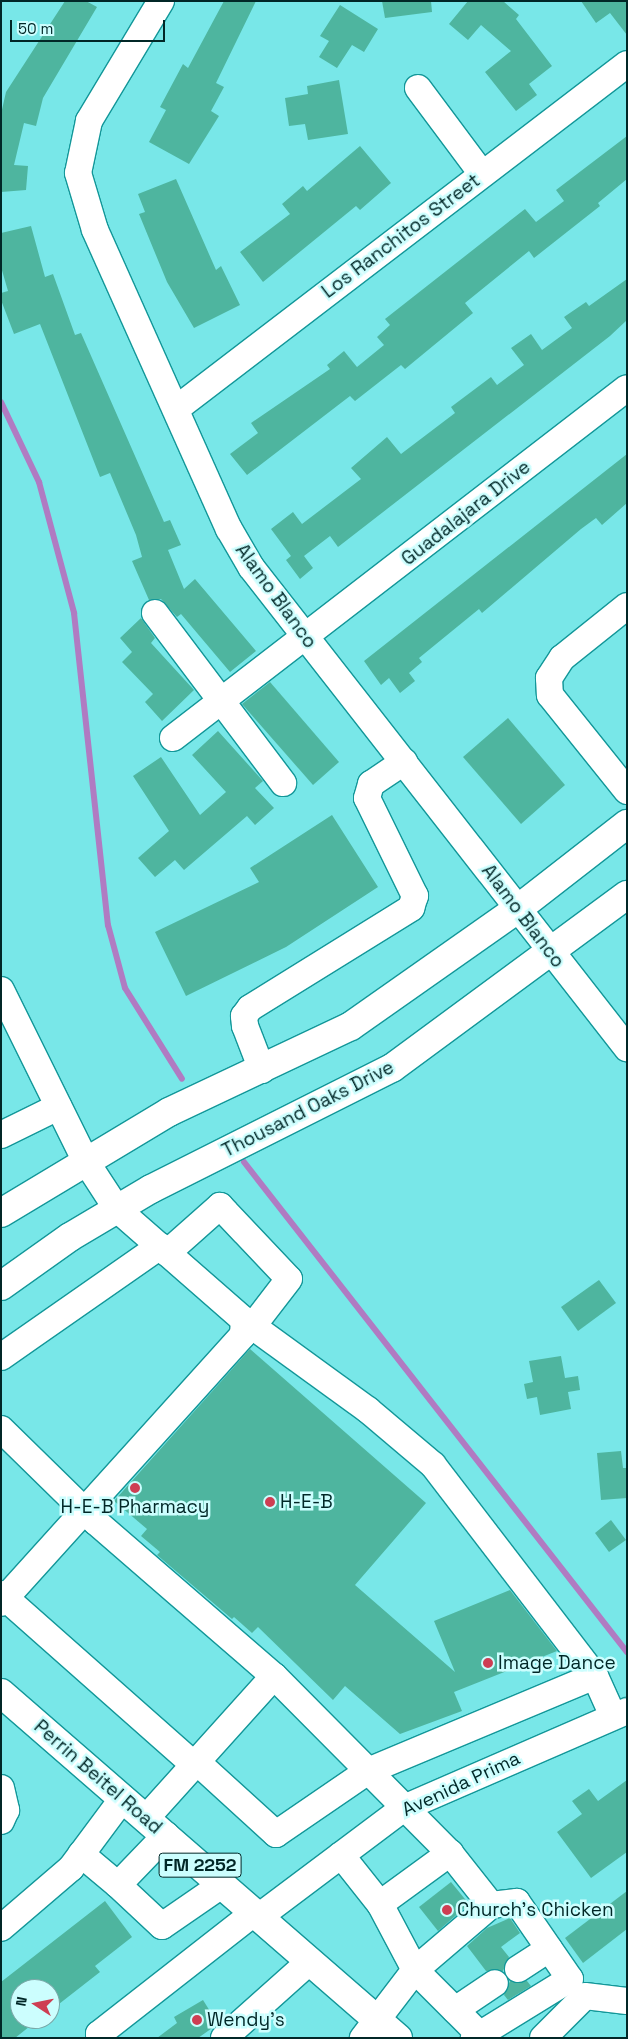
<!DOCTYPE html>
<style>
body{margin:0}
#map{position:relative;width:628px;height:2039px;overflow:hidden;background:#78e7e8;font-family:"Space Grotesk",sans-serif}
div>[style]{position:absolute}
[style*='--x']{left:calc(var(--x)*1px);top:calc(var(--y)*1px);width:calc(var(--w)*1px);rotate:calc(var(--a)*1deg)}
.stream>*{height:6px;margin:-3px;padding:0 3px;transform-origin:3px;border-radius:3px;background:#b07bc2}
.building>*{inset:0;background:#4eb59f}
.roads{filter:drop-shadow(1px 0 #139799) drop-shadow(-1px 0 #139799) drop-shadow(0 1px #139799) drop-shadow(0 -1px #139799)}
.minor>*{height:26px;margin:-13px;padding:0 13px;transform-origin:13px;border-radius:13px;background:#fff}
.major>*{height:28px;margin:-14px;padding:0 14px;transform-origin:14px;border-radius:14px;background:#fff}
.dots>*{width:14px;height:14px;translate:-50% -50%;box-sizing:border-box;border:2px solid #ccfefe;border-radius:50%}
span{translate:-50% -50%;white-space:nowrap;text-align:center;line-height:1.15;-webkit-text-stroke:5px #ccfefe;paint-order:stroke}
.shield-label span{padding:1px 4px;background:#ccfefe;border:1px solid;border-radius:4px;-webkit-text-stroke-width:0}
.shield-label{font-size:18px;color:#012727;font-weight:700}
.street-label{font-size:19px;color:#012727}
.poi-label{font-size:19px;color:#012727}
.left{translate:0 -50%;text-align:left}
.frame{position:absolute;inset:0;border:2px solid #012727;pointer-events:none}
.north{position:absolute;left:10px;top:1979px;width:50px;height:50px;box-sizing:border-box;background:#ccfefe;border:1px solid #7ba8a8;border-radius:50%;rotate:281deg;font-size:14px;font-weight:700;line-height:20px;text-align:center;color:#012727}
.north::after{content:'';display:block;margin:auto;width:18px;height:22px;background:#ce3e53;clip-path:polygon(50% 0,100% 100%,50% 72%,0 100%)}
.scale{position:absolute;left:10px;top:20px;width:155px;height:22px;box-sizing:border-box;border:2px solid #012727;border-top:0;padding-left:6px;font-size:15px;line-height:18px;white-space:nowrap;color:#012727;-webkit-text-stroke:4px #ccfefe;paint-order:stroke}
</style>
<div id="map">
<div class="stream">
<div style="--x:1;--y:402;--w:89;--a:64.6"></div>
<div style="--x:39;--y:482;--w:136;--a:75"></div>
<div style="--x:74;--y:613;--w:314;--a:83.8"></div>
<div style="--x:108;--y:925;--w:65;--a:74.9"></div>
<div style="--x:125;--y:988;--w:107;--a:57.9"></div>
<div style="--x:244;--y:1162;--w:622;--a:51.99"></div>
</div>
<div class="building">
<div style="clip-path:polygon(65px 1px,86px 1px,97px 7px,43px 98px,36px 126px,24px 123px,14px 165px,28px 166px,26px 190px,1px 192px,1px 114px,6px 92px)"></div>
<div style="clip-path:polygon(224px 1px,256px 1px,216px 83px,224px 87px,211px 111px,219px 116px,189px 164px,149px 142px,166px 110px,160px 107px,183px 64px,188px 68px)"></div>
<div style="clip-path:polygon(382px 1px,431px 1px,432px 12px,385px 18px)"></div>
<div style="clip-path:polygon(468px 1px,503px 1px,519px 15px,516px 19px,552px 66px,529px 84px,537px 95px,516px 111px,485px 72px,511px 51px,481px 25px,468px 40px,449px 24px)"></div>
<div style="clip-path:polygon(581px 1px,627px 1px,627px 35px,610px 13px,596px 23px)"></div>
<div style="clip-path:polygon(340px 5px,378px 29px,364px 52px,352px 45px,337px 68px,319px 57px,329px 41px,320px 36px)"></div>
<div style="clip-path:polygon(339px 80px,348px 134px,308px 140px,305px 124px,289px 126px,285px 98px,308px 94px,307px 86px)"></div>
<div style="clip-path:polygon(627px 136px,627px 179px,598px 203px,600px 206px,534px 258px,529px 251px,465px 303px,473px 313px,405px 369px,401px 365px,355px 401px,350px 396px,247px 475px,230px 454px,258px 433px,251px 423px,330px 369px,327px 365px,344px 351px,357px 367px,384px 345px,377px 337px,390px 325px,385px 319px,525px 209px,536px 222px,564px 201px,556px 190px)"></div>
<div style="clip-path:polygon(360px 146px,391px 183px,360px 210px,356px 206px,263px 282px,240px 252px,290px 214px,282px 204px,303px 186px,307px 191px)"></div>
<div style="clip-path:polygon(176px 179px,216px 270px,221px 266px,240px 305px,194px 328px,167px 282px,139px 214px,145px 212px,138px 194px)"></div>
<div style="clip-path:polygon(31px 226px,45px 277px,53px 274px,75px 335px,81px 333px,164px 522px,170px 520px,181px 545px,168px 550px,184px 589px,195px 579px,256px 651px,230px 672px,181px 614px,177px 617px,161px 599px,149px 600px,132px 561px,142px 557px,136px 535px,110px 473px,100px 477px,40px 324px,14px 334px,1px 300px,1px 293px,8px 291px,1px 267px,1px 233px)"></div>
<div style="clip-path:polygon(627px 279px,627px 320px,610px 336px,338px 547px,330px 536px,304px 556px,313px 568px,300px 579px,286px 560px,291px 556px,271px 529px,293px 512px,302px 524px,361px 479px,351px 468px,387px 437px,401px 454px,455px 413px,451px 407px,491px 377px,497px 385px,524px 365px,511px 348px,531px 334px,542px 350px,572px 328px,564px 317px,586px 302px,589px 306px)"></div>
<div style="clip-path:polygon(627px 454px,627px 503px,602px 525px,596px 518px,581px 529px,482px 613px,479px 609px,419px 658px,422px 662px,409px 673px,415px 681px,400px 693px,389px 678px,381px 685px,364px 661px)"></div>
<div style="clip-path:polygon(141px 618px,155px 638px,151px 643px,194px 690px,162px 721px,145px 702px,153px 694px,122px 662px,132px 652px,120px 638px)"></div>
<div style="clip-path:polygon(270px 682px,339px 762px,313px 785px,242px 704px)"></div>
<div style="clip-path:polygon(508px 718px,565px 785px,521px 824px,463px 757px)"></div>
<div style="clip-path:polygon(218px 731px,263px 781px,255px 788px,274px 808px,255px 825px,247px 816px,184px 870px,175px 860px,155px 877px,138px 858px,169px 831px,133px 776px,161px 757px,200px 815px,226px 792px,192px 755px)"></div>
<div style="clip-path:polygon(332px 815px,378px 887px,286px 947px,186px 996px,155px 932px,259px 882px,250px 868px)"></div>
<div style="clip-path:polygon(599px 1280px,616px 1303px,578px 1331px,561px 1307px)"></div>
<div style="clip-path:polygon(250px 1349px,426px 1503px,355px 1585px,455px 1672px,434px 1621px,510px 1590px,557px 1651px,454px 1692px,462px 1711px,400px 1734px,345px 1686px,333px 1700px,258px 1627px,252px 1633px,234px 1617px,232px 1619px,157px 1555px,160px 1552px,141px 1536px,147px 1529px,114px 1501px)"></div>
<div style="clip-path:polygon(561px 1356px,565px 1378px,578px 1376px,580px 1390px,568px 1392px,571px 1409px,540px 1415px,537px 1397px,527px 1399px,524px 1384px,533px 1382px,529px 1361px)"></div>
<div style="clip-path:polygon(621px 1451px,623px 1468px,627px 1468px,627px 1498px,601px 1500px,597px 1453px)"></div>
<div style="clip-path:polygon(611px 1520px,626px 1540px,609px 1552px,595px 1533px)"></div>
<div style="clip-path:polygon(627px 1780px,627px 1852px,591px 1878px,557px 1832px,582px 1814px,572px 1801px,589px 1789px,598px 1801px)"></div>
<div style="clip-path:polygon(451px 1882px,469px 1904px,438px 1931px,419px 1907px)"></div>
<div style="clip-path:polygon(627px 1891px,627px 1929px,583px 1963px,565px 1938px)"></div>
<div style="clip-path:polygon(105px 1901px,132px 1937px,95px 1966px,100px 1972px,50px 2011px,50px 1989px,20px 1989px,20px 2019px,39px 2019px,15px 2038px,1px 2038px,1px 1982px)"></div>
<div style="clip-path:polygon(510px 1918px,520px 1933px,501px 1947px,509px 1957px,503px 1971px,486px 1971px,467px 1946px,487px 1928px)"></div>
<div style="clip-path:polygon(510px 1981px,527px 1981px,531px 1986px,508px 2000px,504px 1995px)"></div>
<div style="clip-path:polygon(203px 2000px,218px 2024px,198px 2038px,157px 2038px,177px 2023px,174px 2017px)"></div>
</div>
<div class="roads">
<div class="minor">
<div style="--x:161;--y:1;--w:140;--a:121"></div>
<div style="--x:89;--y:121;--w:53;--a:101.9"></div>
<div style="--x:78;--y:173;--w:59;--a:73.4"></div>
<div style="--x:95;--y:230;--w:328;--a:65.9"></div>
<div style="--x:229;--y:529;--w:44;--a:59.9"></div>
<div style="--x:251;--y:567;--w:611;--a:51.99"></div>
<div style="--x:418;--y:88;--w:107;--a:53.3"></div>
<div style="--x:176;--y:409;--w:568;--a:-37.41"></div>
<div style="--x:627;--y:606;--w:83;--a:141.3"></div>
<div style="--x:562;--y:658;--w:24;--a:123"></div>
<div style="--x:549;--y:678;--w:17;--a:87"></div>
<div style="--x:550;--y:695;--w:123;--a:51.3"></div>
<div style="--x:155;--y:613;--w:213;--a:53"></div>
<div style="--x:173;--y:738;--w:573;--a:-37.63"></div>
<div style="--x:1;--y:990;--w:190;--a:63.7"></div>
<div style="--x:85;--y:1160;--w:59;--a:56.9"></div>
<div style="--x:117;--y:1209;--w:169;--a:41.2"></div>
<div style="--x:244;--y:1320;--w:15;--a:94"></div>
<div style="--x:243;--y:1335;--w:361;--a:132.1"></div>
<div style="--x:262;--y:1070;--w:47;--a:-111.1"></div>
<div style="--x:245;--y:1026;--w:10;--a:-96"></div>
<div style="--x:244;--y:1016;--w:10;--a:-53"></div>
<div style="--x:250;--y:1008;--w:190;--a:-31.8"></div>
<div style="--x:411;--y:908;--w:13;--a:-72"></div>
<div style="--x:415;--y:896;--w:109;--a:-116.1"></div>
<div style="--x:367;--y:798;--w:15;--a:-74"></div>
<div style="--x:371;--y:784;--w:40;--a:-34"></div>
<div style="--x:1;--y:1135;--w:64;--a:-26.2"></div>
<div style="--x:167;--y:1253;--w:71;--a:-41.6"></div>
<div style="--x:220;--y:1206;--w:100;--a:46.6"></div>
<div style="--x:289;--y:1279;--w:61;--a:127.6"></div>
<div style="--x:244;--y:1320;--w:153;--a:36"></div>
<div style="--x:368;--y:1410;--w:85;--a:40.2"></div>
<div style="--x:433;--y:1465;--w:266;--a:52.5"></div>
<div style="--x:1;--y:1357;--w:194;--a:-34.9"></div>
<div style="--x:1;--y:1429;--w:133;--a:44.4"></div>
<div style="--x:96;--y:1522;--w:235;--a:40.9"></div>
<div style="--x:274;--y:1676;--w:191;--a:132"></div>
<div style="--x:1;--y:1594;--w:258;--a:41.5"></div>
<div style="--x:274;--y:1676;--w:250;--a:45.2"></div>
<div style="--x:197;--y:1762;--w:107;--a:42.3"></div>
<div style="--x:276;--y:1834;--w:112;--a:-34.4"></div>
<div style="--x:368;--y:1771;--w:246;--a:-22.7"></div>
<div style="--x:595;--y:1676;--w:44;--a:65.8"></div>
<div style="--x:1;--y:1788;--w:23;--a:77"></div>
<div style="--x:6;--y:1810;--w:12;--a:114"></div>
<div style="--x:166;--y:1835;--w:69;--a:133.8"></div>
<div style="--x:118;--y:1885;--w:60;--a:43"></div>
<div style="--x:162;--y:1926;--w:74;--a:-34.5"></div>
<div style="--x:81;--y:1854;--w:48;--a:40"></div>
<div style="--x:341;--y:1855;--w:63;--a:51.5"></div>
<div style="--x:380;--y:1904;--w:75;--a:62.1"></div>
<div style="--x:415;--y:1970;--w:86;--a:127.4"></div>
<div style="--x:380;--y:1904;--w:87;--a:-36.1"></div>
<div style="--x:450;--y:1853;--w:66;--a:51.7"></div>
<div style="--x:491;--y:1905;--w:26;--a:-7"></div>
<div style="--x:517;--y:1902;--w:93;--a:55.5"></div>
<div style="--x:570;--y:1979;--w:113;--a:148.4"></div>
<div style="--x:260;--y:1916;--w:180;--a:-36.9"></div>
<div style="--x:404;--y:1808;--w:243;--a:-23.5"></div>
<div style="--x:1;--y:1928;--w:92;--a:-40.6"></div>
<div style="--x:71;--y:1868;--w:87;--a:-53.4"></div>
<div style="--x:518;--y:1969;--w:37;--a:-33"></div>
<div style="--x:455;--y:2010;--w:48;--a:-34"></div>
<div style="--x:480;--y:2035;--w:92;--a:-135"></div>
<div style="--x:415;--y:1970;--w:100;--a:-40.5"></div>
<div style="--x:102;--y:2038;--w:5;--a:-127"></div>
<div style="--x:99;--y:2034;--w:198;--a:-38"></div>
<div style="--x:224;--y:2038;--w:115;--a:-41.8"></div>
<div style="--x:543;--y:2038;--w:59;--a:-45"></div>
<div style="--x:585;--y:1996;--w:42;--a:6.8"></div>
</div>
<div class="major">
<div style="--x:1;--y:1213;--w:196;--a:-31"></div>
<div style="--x:169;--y:1112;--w:201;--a:-25.3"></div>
<div style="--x:351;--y:1026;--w:205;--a:-35.1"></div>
<div style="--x:519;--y:908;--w:137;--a:-37.9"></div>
<div style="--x:1;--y:1286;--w:85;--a:-35.4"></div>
<div style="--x:70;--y:1237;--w:94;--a:-30.7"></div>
<div style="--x:151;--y:1189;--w:270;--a:-26.7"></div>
<div style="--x:392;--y:1068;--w:292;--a:-36.4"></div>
<div style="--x:1;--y:1693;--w:526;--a:40.99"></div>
</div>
</div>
<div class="dots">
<div style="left:135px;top:1488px;background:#ce3e53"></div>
<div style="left:270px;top:1502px;background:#ce3e53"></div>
<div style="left:488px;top:1663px;background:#ce3e53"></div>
<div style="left:447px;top:1910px;background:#ce3e53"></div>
<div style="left:197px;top:2020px;background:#ce3e53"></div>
</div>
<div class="shield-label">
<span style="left:200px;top:1865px">FM 2252</span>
</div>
<div class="street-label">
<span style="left:401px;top:236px;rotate:-37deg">Los Ranchitos Street</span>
<span style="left:466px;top:513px;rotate:-38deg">Guadalajara Drive</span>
<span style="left:276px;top:596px;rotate:54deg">Alamo Blanco</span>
<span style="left:523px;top:916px;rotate:53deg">Alamo Blanco</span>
<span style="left:308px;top:1109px;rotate:-27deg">Thousand Oaks Drive</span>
<span style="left:98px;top:1777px;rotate:41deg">Perrin Beitel Road</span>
<span style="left:461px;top:1784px;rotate:-25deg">Avenida Prima</span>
</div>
<div class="poi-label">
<span class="left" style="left:280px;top:1502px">H-E-B</span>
<span style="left:135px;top:1507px">H-E-B Pharmacy</span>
<span class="left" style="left:498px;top:1663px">Image Dance</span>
<span class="left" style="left:457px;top:1910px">Church's Chicken</span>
<span class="left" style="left:207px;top:2020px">Wendy's</span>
</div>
<div class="frame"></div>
<div class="north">N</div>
<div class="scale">50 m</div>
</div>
